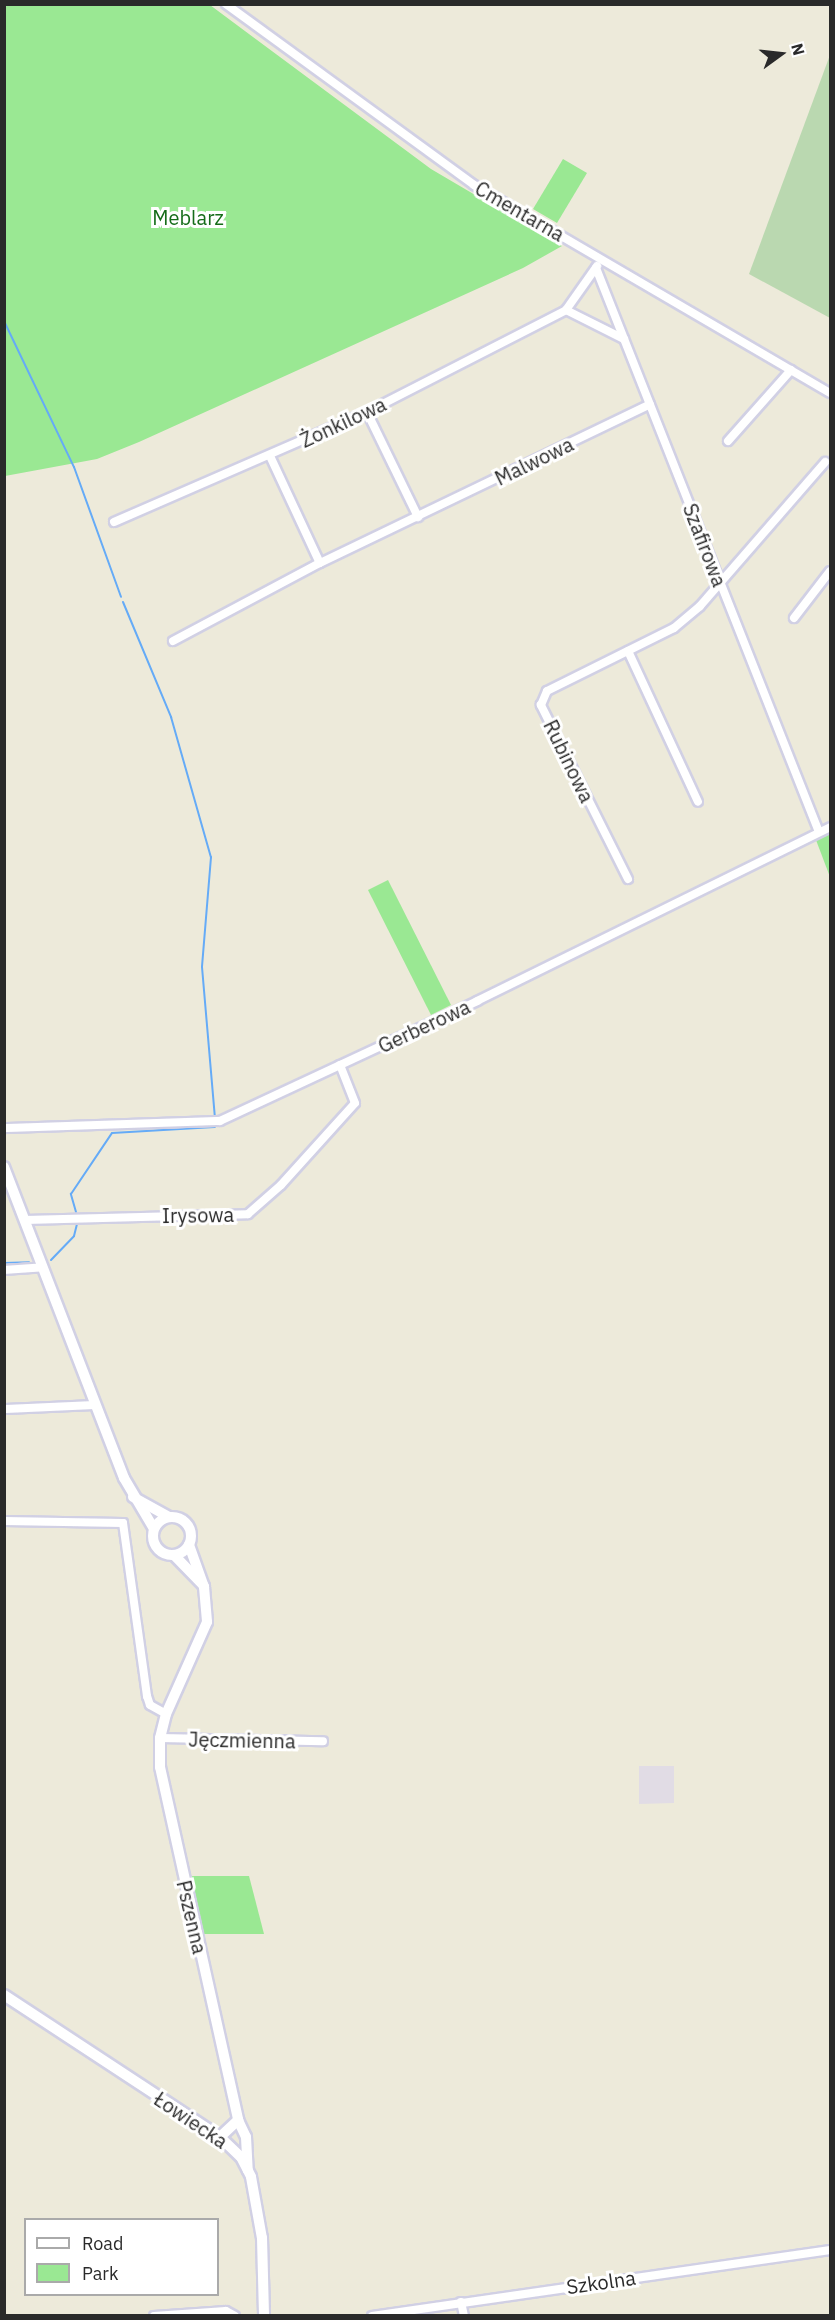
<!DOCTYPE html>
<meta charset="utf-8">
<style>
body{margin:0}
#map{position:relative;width:835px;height:2320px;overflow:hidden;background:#edeada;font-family:"IBM Plex Sans",sans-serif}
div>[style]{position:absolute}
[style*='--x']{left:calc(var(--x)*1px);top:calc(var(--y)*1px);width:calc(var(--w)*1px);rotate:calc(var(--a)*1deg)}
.industrial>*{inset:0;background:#e1dce5}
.green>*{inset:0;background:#9ae893}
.cemetery>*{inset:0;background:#bad8b0}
.stream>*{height:2px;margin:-1px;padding:0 1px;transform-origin:1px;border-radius:1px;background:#65abf7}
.roads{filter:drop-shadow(2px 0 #d1d0e4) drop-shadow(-2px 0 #d1d0e4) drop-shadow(0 2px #d1d0e4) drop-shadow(0 -2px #d1d0e4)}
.minor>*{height:8px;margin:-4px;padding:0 4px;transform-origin:4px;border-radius:4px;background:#fff}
.tertiary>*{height:10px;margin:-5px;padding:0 5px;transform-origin:5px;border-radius:5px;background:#fff}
.tertiary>.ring{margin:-5px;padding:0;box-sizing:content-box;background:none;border:10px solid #fff;border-radius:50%}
span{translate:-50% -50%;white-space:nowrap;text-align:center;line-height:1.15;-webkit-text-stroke:6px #fff;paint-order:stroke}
.street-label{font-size:20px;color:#2a2a2a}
.park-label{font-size:20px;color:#156c19}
.frame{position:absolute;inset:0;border:6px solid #2a2a2a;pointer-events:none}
.legend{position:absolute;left:24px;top:2218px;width:195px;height:78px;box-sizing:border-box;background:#fff;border:2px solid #aaa;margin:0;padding:8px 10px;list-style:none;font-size:18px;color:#2a2a2a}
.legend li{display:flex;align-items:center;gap:12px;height:30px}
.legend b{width:30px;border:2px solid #aaa}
.north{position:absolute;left:751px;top:24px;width:60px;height:60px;-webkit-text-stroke:4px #fff;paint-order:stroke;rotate:75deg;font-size:16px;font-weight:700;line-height:24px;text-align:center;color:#2a2a2a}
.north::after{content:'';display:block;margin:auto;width:21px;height:27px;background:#2a2a2a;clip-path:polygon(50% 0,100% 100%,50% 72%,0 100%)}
</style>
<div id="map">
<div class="industrial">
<div style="clip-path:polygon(639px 1766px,674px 1766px,674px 1803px,639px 1804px)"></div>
</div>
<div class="green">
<div style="clip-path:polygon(12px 4px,210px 5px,431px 169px,562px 246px,523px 268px,139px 442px,97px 459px,5px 476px,4px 7px)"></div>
<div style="clip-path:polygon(563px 159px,587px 173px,557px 223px,533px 209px)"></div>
<div style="clip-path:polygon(830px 832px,830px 877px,816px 840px)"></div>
<div style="clip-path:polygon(388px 880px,451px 1005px,431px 1015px,368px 890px)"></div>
<div style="clip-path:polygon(188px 1876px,249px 1876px,264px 1934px,201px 1934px)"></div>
</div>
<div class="cemetery">
<div style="clip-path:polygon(830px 55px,830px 318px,749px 274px)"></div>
</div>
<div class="stream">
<div style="--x:4;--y:321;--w:162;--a:64.4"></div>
<div style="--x:74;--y:467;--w:138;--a:70.1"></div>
<div style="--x:123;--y:602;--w:125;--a:67.3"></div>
<div style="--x:171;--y:717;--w:146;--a:74.1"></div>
<div style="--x:211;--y:857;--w:110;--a:94.7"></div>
<div style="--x:202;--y:967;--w:153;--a:85.1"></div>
<div style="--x:76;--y:1212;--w:19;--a:-106"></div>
<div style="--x:71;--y:1194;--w:73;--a:-56.1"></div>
<div style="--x:112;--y:1133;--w:103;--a:-3.3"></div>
<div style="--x:51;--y:1260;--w:33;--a:-46"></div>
<div style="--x:74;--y:1236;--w:16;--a:-76"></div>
<div style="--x:4;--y:1263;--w:25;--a:-2"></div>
</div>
<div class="roads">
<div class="minor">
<div style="--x:226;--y:4;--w:307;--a:36.1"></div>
<div style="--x:474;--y:185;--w:412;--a:30.3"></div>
<div style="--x:596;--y:268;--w:606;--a:68.43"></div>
<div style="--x:566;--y:310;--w:54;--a:-54.8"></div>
<div style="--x:367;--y:412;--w:117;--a:64.1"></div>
<div style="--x:728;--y:441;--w:95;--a:-48.4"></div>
<div style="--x:270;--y:456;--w:118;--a:65"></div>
<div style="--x:114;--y:522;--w:276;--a:-23.5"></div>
<div style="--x:367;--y:412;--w:224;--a:-27.1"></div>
<div style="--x:566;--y:310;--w:65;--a:26.6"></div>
<div style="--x:794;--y:618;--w:59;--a:-52.5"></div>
<div style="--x:173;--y:641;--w:166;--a:-28"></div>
<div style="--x:320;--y:563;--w:366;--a:-25.7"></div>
<div style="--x:628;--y:651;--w:166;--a:65.1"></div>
<div style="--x:628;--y:879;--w:195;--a:-116.6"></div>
<div style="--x:541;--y:705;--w:15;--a:-67"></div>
<div style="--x:547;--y:691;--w:142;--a:-26.4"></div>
<div style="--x:674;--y:628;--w:34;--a:-40"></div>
<div style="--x:700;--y:606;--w:191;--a:-49"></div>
<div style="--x:4;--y:1128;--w:216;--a:-1.9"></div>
<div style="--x:220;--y:1121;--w:284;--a:-25"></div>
<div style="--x:477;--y:1001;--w:394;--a:-26.2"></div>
<div style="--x:25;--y:1220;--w:223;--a:-1.5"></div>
<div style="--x:248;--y:1214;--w:44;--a:-41.3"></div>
<div style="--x:281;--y:1185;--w:110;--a:-47.9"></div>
<div style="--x:355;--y:1103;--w:41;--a:-111.5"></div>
<div style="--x:4;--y:1270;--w:39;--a:-4"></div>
<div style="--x:4;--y:1409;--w:92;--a:-2.5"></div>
<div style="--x:4;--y:1521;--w:119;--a:1"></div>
<div style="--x:123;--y:1523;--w:175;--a:82.1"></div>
<div style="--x:147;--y:1696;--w:9;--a:72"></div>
<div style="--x:150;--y:1705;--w:18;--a:29"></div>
<div style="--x:160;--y:1738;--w:163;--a:1.1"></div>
<div style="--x:461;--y:2302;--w:14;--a:78"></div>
<div style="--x:154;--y:2316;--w:72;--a:-4"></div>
<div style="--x:226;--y:2311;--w:10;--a:29"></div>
<div style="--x:372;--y:2316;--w:463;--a:-8.2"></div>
</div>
<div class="tertiary">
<div style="--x:4;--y:1167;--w:333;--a:68.9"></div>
<div style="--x:124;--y:1478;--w:59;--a:59.5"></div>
<div style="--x:133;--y:1497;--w:41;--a:29.1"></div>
<div class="ring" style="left:153px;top:1517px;width:28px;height:28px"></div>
<div style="--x:189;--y:1545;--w:45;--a:70.3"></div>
<div style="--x:204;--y:1587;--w:35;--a:85"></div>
<div style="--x:207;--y:1622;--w:101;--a:114"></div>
<div style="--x:166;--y:1714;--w:25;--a:104"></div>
<div style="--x:160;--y:1738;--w:29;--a:90"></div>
<div style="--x:160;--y:1767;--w:362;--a:77.5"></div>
<div style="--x:238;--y:2120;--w:19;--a:65"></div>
<div style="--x:246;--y:2137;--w:33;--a:87"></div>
<div style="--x:174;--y:1555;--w:43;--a:45.9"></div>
<div style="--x:4;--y:1995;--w:258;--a:33.3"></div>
<div style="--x:220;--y:2137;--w:29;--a:44"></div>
<div style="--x:241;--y:2157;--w:22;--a:63"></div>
<div style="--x:251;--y:2177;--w:62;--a:79.8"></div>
<div style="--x:262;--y:2238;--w:78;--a:88.5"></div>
<div style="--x:220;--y:2137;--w:25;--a:-43"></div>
</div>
</div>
<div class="street-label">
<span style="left:520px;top:211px;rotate:30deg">Cmentarna</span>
<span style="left:343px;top:422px;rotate:-25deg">Żonkilowa</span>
<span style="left:534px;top:461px;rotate:-26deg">Malwowa</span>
<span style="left:705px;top:545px;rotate:69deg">Szafirowa</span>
<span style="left:569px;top:761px;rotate:64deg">Rubinowa</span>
<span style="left:424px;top:1026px;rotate:-25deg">Gerberowa</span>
<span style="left:198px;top:1215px;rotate:-1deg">Irysowa</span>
<span style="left:242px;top:1740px;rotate:1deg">Jęczmienna</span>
<span style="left:192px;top:1917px;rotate:77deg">Pszenna</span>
<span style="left:191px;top:2120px;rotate:34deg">Łowiecka</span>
<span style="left:601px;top:2282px;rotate:-8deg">Szkolna</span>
</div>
<div class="park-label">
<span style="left:188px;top:217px">Meblarz</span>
</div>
<div class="frame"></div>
<ul class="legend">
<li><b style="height:8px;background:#fff"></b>Road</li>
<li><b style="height:16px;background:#9ae893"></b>Park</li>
</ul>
<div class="north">N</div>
</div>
